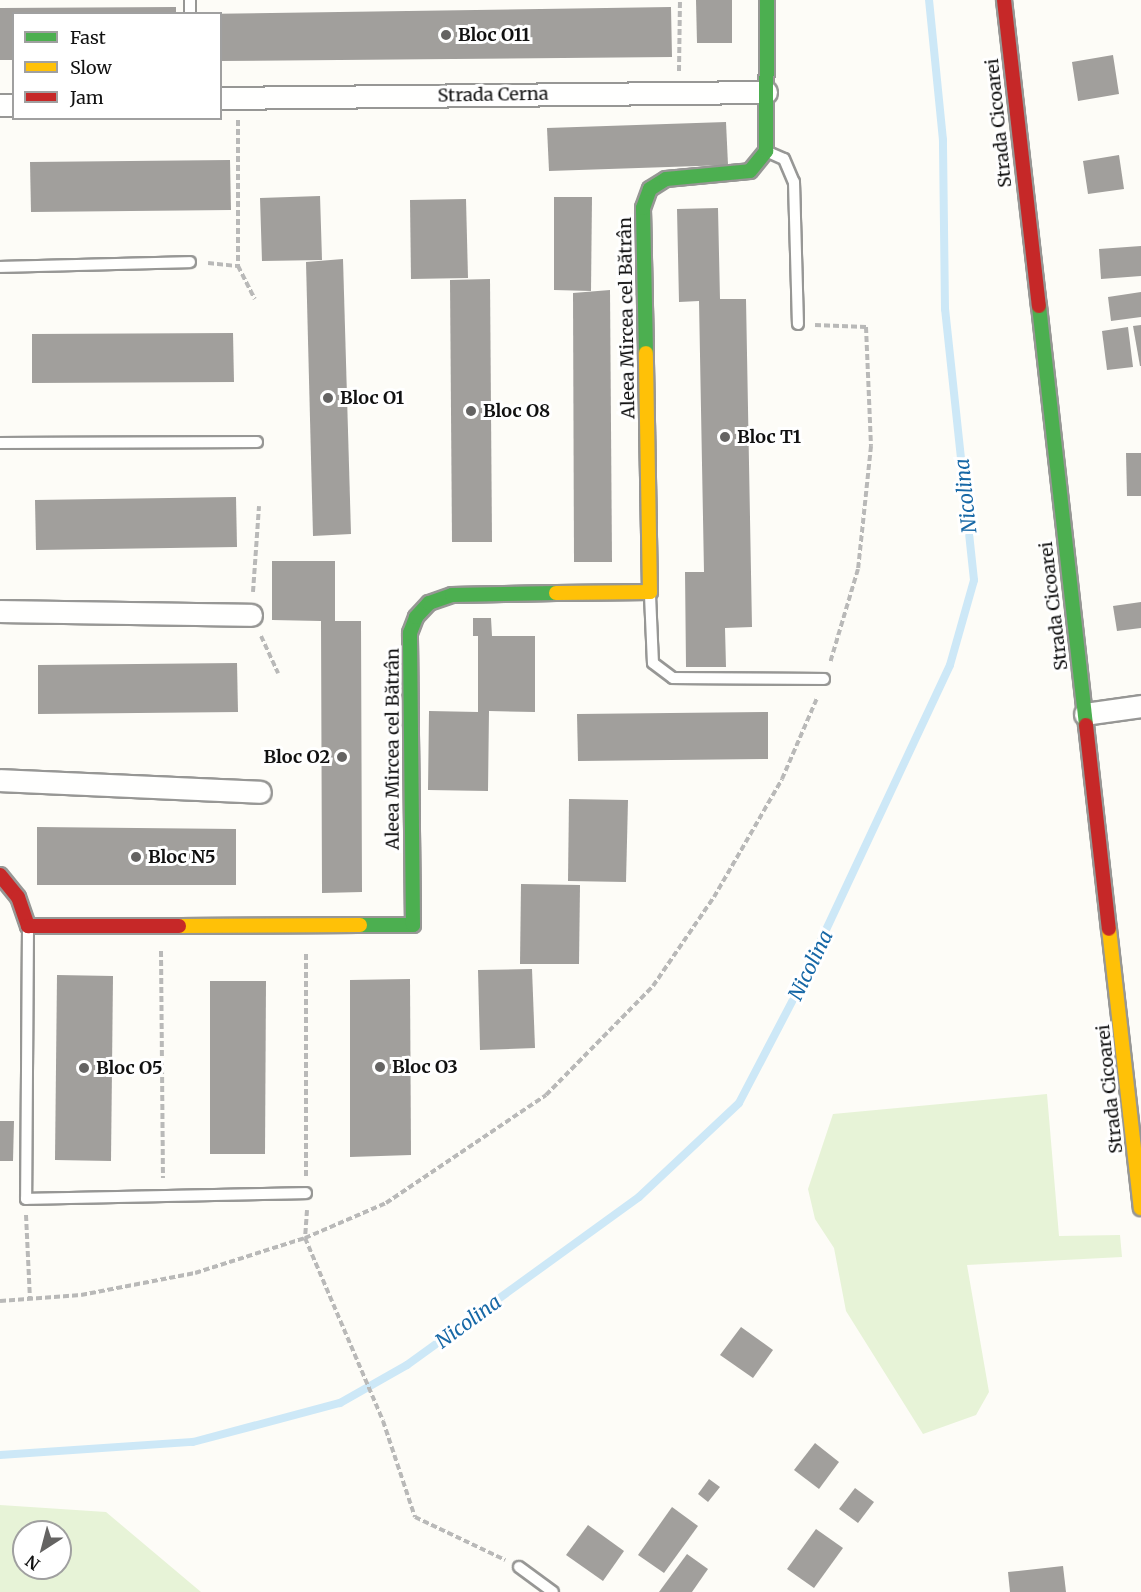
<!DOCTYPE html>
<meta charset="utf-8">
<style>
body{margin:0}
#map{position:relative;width:1141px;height:1592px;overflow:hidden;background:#fdfcf7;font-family:Merriweather,serif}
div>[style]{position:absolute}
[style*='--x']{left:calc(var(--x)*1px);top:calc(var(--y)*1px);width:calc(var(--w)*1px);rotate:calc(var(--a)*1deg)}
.green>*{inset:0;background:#e7f3d7}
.stream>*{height:8px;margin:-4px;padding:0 4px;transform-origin:4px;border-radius:4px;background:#cde8f7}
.building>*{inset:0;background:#a19f9c}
.path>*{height:4px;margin-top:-2px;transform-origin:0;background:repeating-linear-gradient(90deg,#b9b9b8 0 6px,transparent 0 9px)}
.roads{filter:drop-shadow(2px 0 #979795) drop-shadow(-2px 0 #979795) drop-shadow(0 2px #979795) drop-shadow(0 -2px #979795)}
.lane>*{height:10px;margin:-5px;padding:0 5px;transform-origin:5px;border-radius:5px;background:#fffffe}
.street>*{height:21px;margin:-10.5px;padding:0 10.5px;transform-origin:10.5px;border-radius:10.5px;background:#fffffe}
.fast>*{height:14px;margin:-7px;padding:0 7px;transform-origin:7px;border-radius:7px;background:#4caf50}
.slow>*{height:14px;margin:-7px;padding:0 7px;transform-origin:7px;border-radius:7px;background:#ffc107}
.jam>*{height:14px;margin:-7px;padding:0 7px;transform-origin:7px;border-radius:7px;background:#c62828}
.dots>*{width:16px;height:16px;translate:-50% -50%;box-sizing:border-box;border:3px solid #fff;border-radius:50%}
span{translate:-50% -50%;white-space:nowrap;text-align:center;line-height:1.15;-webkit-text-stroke:6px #fff;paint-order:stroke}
.poi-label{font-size:18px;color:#111;font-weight:700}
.left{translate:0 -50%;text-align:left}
.right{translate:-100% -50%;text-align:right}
.street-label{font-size:18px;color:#111}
.water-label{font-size:20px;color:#1768a6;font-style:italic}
.legend{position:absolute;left:12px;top:12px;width:210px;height:108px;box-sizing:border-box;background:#fff;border:2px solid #a0a0a0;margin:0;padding:8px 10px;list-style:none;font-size:18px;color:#111}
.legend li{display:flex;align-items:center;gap:12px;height:30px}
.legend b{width:30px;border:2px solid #a0a0a0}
.north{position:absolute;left:12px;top:1520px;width:60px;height:60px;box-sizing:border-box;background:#fff;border:2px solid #a0a0a0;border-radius:50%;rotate:216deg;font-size:16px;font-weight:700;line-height:24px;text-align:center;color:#111}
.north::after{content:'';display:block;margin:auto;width:21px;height:27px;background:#646362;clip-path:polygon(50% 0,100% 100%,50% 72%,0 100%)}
</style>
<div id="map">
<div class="green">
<div style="clip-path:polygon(1047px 1094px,1059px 1236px,1120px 1235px,1122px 1257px,967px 1265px,989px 1392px,976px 1415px,923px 1434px,846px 1311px,834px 1248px,815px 1219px,808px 1189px,833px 1114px)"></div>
<div style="clip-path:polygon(evenodd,0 1505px,106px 1512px,201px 1592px,0 1592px,0 1505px,24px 1532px,60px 1532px,60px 1568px,24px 1568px,24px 1532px)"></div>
</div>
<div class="stream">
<div style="--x:0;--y:1455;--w:193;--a:-3.9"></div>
<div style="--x:193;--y:1442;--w:152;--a:-14.9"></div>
<div style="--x:340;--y:1403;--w:77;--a:-29.6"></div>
<div style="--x:407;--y:1365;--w:286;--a:-35.9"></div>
<div style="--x:639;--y:1197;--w:137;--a:-43.2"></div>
<div style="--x:739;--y:1103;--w:121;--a:-62.4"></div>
<div style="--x:795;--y:996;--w:365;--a:-64.9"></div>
<div style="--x:950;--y:665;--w:88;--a:-74.2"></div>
<div style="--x:974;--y:580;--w:273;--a:-96.1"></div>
<div style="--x:945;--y:309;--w:169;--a:-90.7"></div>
<div style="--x:943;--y:140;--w:141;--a:-95.7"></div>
</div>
<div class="building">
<div style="clip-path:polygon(696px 0,732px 0,732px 43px,697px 43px)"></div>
<div style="clip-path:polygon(176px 7px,176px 14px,14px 14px,14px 60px,0 60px,0 8px)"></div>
<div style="clip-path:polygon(671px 7px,672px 57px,220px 61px,220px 14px,200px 14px)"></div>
<div style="clip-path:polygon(1113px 55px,1119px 94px,1078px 101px,1072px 62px)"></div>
<div style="clip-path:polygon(726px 122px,728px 165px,549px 171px,547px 128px)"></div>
<div style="clip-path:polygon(1119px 155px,1124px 189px,1088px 194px,1083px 161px)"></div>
<div style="clip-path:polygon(230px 160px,231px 210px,31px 212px,30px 162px)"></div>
<div style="clip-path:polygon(320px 196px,322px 260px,262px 261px,260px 198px)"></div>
<div style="clip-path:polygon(554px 197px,592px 197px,591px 291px,554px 290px)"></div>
<div style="clip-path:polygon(466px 199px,468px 278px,411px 279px,410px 200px)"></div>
<div style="clip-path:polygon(718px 208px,720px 299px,746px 299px,752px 627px,725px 628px,726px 667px,686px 667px,685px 572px,704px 572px,699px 301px,679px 302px,677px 209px)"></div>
<div style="clip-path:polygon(1141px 246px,1141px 276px,1101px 279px,1099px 249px)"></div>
<div style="clip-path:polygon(343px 259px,351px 534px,313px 536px,306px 262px)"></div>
<div style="clip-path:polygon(490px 279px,492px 542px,452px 542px,450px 280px)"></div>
<div style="clip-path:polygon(610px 290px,612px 562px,574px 562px,573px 293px)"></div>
<div style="clip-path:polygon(1141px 292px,1141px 317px,1111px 321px,1108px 297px)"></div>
<div style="clip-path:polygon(1141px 325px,1141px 366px,1140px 366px,1133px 326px)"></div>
<div style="clip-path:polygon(1128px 327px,1133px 367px,1107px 370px,1102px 331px)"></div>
<div style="clip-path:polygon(233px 333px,234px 382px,32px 383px,32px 334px)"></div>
<div style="clip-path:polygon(1126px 453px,1141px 453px,1141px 496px,1127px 496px)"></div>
<div style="clip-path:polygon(236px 497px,237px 547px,36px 550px,35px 500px)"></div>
<div style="clip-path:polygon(272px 561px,335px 561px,335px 621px,361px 621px,362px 892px,322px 893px,321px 621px,272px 620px)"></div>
<div style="clip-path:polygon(1141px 602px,1141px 628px,1117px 631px,1113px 606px)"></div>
<div style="clip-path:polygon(473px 618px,491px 618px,492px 636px,535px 636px,535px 712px,489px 711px,488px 791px,428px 790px,429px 711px,478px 712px,478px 636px,473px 636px)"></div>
<div style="clip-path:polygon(237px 663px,238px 712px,38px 714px,38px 665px)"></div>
<div style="clip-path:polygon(768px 712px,768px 759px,578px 761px,577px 714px)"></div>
<div style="clip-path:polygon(569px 799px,628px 800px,626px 882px,568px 881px)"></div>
<div style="clip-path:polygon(37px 827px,236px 829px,236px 885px,37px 885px)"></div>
<div style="clip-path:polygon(521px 884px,580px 885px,579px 964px,520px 964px)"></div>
<div style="clip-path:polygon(532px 969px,535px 1048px,480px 1050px,478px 970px)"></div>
<div style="clip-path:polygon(57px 975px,113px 976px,111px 1161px,55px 1160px)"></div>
<div style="clip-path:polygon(410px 979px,411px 1155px,350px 1157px,350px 980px)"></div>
<div style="clip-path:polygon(210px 981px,266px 981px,265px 1154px,210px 1154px)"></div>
<div style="clip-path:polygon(0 1121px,14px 1121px,13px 1161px,0 1161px)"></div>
<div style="clip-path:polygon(741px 1327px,773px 1350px,753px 1378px,720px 1355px)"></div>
<div style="clip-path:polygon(815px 1443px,839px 1462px,819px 1489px,794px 1470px)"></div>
<div style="clip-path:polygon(709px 1479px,720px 1487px,708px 1502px,698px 1494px)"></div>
<div style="clip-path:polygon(855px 1488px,874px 1502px,858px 1523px,839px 1509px)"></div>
<div style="clip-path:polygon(672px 1507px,698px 1526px,664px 1573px,638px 1555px)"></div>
<div style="clip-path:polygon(588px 1525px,624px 1551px,603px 1581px,566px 1555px)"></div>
<div style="clip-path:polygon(816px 1529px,843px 1548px,814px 1588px,787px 1569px)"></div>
<div style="clip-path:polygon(687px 1554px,708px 1569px,692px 1592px,659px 1592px)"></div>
<div style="clip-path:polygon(1063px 1566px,1066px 1592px,1010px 1592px,1008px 1572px)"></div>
</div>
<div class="path">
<div style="--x:679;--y:71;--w:71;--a:-89.2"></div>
<div style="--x:238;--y:120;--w:146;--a:90"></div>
<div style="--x:208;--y:263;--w:30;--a:6"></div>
<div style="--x:238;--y:266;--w:37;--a:63"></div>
<div style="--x:815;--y:325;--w:51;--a:2.2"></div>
<div style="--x:866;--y:327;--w:119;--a:87.6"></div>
<div style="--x:871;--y:446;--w:124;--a:96"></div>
<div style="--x:858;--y:569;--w:98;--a:106.6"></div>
<div style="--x:253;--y:592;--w:86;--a:-86"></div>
<div style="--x:261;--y:636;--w:41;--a:65.3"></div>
<div style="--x:161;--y:951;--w:227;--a:89.5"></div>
<div style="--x:306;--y:1176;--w:224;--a:-90"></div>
<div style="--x:307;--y:1210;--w:28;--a:94"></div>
<div style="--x:305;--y:1238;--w:199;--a:66.9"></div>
<div style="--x:383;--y:1421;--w:101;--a:71.6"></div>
<div style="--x:415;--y:1517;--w:100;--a:25.5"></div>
<div style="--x:26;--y:1215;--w:84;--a:87.3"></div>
<div style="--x:0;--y:1301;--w:81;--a:-4.2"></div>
<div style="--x:81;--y:1295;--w:116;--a:-10.9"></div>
<div style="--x:195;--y:1273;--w:115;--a:-17.7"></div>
<div style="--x:305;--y:1238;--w:88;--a:-23.4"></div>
<div style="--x:386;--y:1203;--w:193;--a:-34"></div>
<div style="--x:546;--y:1095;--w:153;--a:-45.5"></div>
<div style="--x:653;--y:986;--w:108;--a:-55.6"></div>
<div style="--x:714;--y:897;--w:136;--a:-60"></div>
<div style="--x:782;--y:779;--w:88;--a:-66.6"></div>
</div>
<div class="roads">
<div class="lane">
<div style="--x:190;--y:14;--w:14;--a:-90"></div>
<div style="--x:768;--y:152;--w:17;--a:24"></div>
<div style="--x:784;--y:159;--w:25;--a:67"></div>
<div style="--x:794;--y:182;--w:142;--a:88.4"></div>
<div style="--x:0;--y:267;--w:190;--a:-1.5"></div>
<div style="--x:0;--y:443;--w:257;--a:-0.2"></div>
<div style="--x:650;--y:595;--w:68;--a:87.5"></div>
<div style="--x:653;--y:663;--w:25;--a:37"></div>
<div style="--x:673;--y:678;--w:151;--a:0.4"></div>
<div style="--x:28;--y:928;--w:271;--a:90.4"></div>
<div style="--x:26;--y:1199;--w:280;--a:-1.2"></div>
<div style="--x:519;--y:1567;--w:42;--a:36.3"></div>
</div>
<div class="street">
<div style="--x:220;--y:98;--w:546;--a:-0.63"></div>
<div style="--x:0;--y:105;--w:14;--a:0"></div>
<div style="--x:0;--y:611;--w:251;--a:0.9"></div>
<div style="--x:1085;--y:714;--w:57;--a:-8.1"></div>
<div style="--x:0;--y:780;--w:260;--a:2.6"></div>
</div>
<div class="fast">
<div style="--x:1039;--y:306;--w:422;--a:83.6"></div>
<div style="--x:646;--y:353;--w:145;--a:-91.2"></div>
<div style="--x:643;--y:208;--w:20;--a:-70"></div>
<div style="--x:650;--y:189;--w:19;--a:-32"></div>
<div style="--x:666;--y:179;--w:84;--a:-5.4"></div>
<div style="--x:750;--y:171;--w:26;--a:-51"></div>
<div style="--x:766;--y:151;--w:151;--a:-89.6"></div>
<div style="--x:360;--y:925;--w:53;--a:0"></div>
<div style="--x:413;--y:925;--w:292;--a:-90.6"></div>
<div style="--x:410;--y:633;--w:17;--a:-69"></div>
<div style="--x:416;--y:617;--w:19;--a:-47"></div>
<div style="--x:429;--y:603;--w:24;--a:-19"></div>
<div style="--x:452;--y:595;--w:104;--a:-1.1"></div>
</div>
<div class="slow">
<div style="--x:556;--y:593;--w:94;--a:-0.6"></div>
<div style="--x:650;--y:592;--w:239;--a:-91"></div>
<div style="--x:179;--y:926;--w:181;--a:-0.3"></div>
<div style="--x:1109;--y:929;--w:281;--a:83.5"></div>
</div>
<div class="jam">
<div style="--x:1004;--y:0;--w:308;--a:83.5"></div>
<div style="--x:1086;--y:725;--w:205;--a:83.6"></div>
<div style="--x:0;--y:875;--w:28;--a:51"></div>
<div style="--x:18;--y:897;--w:31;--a:71"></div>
<div style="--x:28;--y:926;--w:151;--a:0"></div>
</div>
</div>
<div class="dots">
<div style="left:446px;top:35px;background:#646362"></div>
<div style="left:328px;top:398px;background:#646362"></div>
<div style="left:471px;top:411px;background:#646362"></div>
<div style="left:725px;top:437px;background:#646362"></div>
<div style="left:342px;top:757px;background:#646362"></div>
<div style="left:136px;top:857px;background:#646362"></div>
<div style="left:380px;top:1067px;background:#646362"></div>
<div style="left:84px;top:1068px;background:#646362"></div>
</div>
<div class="poi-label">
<span class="left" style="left:458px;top:35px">Bloc O11</span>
<span class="left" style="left:340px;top:398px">Bloc O1</span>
<span class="left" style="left:483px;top:411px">Bloc O8</span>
<span class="left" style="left:737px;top:437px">Bloc T1</span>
<span class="right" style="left:330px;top:757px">Bloc O2</span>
<span class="left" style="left:148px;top:857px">Bloc N5</span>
<span class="left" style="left:392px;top:1067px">Bloc O3</span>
<span class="left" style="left:96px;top:1068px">Bloc O5</span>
</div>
<div class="street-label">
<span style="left:493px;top:95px;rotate:-1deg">Strada Cerna</span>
<span style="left:999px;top:123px;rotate:-96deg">Strada Cicoarei</span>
<span style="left:627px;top:318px;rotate:-91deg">Aleea Mircea cel Bătrân</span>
<span style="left:1054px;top:606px;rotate:-97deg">Strada Cicoarei</span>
<span style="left:393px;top:749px;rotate:-90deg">Aleea Mircea cel Bătrân</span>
<span style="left:1110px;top:1089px;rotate:-96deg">Strada Cicoarei</span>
</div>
<div class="water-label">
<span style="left:965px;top:496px;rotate:-96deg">Nicolina</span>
<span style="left:810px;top:965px;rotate:-64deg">Nicolina</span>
<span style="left:468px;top:1321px;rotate:-36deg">Nicolina</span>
</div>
<ul class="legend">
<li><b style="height:8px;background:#4caf50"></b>Fast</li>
<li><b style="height:8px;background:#ffc107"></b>Slow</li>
<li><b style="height:8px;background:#c62828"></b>Jam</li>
</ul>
<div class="north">N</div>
</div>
